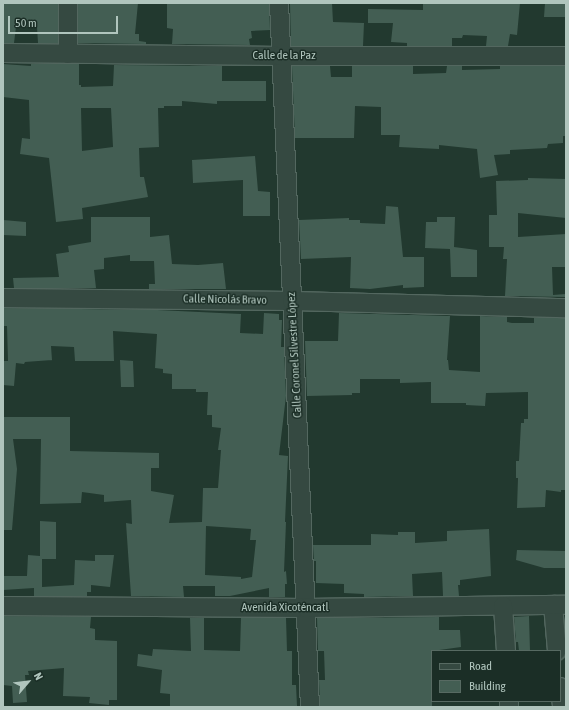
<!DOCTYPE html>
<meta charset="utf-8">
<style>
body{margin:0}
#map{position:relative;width:569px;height:710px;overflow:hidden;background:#22392f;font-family:"Asap Condensed",sans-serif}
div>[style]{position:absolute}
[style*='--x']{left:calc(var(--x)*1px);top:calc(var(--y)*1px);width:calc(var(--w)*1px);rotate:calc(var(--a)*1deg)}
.building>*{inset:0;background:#435e53}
.roads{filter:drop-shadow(1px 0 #53675f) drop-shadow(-1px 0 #53675f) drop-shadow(0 1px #53675f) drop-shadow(0 -1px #53675f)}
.minor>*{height:18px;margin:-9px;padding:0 9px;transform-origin:9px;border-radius:9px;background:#354941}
span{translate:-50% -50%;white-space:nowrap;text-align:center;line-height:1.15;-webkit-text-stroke:3px #1b2e26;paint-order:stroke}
.street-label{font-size:12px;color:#b0c5bd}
.frame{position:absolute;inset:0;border:4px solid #b0c5bd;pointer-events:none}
.legend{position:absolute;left:431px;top:650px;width:130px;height:52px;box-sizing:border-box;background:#1b2e26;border:1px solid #576a62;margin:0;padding:5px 7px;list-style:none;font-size:12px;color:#b0c5bd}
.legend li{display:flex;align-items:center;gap:8px;height:20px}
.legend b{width:20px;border:1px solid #576a62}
.north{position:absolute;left:8px;top:662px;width:40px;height:40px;-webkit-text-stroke:3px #1b2e26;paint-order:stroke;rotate:62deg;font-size:11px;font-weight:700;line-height:16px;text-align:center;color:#b0c5bd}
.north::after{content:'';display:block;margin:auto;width:14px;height:18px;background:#b0c5bd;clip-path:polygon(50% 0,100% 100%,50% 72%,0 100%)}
.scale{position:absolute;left:8px;top:16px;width:110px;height:18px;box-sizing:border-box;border:2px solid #b0c5bd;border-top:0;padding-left:5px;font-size:12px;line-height:14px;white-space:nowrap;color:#b0c5bd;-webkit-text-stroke:3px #1b2e26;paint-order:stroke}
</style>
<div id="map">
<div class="building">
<div style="clip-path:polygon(3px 3px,58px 3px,58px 43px,38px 43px,37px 27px,16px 27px,14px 43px,3px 43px)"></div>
<div style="clip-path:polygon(78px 3px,138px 3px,135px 34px,139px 34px,139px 41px,146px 42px,146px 44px,78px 43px)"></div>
<div style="clip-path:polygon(167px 3px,269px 3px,270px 30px,251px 31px,252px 38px,249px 39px,250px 45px,172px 44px,173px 29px,167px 28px)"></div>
<div style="clip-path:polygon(332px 3px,333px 22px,364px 23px,363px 46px,291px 46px,290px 4px)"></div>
<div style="clip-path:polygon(423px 3px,520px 3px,517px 35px,510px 34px,508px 46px,486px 46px,487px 36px,463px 35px,462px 38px,452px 38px,452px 46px,407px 46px,407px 43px,391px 42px,393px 23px,368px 23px,368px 9px,423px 10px)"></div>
<div style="clip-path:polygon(545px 3px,566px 3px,566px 17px,544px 17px)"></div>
<div style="clip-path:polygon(evenodd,3px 64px,31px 66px,31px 64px,79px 64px,79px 85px,81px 85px,81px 87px,113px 86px,114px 65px,222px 66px,222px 81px,266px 81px,266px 101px,217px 101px,217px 104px,182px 101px,182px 106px,164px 106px,164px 108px,158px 108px,159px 147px,139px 148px,140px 177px,144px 177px,148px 197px,82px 208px,83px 219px,56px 222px,49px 158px,20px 154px,22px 138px,30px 139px,29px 100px,3px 97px,3px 64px,81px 108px,111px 108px,113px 147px,82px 151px,81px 108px)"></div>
<div style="clip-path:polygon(292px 66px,330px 66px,331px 77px,352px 77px,352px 66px,413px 66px,413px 74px,446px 73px,447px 66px,462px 66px,462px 70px,500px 69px,500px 66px,566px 66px,566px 136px,563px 136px,563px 143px,548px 144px,547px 148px,510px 150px,510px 154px,494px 155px,498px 175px,480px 178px,477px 149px,439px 145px,439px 149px,399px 147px,400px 135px,381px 135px,381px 107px,355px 106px,354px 138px,295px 138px)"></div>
<div style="clip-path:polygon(255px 156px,258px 191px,270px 192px,270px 216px,243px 216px,243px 180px,193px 183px,192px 160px)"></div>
<div style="clip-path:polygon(528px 178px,566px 179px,566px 218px,518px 213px,518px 237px,566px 234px,566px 267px,552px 267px,553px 295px,566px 294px,566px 297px,505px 296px,507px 259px,503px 259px,504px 247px,489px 247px,489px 215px,497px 215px,496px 181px,528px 180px)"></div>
<div style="clip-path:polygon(386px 206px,398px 207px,403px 257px,424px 257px,424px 287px,403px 288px,403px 285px,370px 289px,350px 288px,351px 257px,301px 259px,299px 220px,349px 218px,349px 220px,360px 220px,360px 223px,385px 224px)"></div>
<div style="clip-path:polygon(91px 217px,150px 217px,150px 237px,169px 235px,172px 264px,198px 265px,223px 263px,226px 289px,149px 289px,149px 284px,155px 284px,154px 261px,130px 261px,130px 255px,104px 258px,104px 269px,94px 270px,96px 288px,14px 288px,13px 278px,59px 277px,56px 254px,69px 252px,68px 246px,91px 242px)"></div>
<div style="clip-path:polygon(437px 217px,455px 217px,454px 247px,477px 250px,477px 277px,451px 277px,450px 249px,425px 248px,426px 222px,437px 222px)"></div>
<div style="clip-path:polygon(3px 220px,26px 222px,26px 236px,3px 235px)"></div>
<div style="clip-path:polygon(evenodd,3px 308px,157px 310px,241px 314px,240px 333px,263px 334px,264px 313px,279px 314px,279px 320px,282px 320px,281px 347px,284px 347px,286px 396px,279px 455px,288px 456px,285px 522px,286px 522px,284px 572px,286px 571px,287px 584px,285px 584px,285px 597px,269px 597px,269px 588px,230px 596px,215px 596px,215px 586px,183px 586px,184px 597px,131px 596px,126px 523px,132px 524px,131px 500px,104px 502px,104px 495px,82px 492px,81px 503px,40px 504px,41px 439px,13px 439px,17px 469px,12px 530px,3px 530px,3px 417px,70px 417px,70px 451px,159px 453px,159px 468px,151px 468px,151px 491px,174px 495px,169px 523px,202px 522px,203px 488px,218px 488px,221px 450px,218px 450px,221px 428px,212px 427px,212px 415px,207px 415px,208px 392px,196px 392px,196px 389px,172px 389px,172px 374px,163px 373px,163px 369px,155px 368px,157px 334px,113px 331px,114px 361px,75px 361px,74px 347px,51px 346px,52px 360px,25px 362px,24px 364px,16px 363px,14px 386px,3px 385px,3px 361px,8px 361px,7px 326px,3px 326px,3px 308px,206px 526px,251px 529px,250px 540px,256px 540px,252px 577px,241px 579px,241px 577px,205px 575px,206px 526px)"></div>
<div style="clip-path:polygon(339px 313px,450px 316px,447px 360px,448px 360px,449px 370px,480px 372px,480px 316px,507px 317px,507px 322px,512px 323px,534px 323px,534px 318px,566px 318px,566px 490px,561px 490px,561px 492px,546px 490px,545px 507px,517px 508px,518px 478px,516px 478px,516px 461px,519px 461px,521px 423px,524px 423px,524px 419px,528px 419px,528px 392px,486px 393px,485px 406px,466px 405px,466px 403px,431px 403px,431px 382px,400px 383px,400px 379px,360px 379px,360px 393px,352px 393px,352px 395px,307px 396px,305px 341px,338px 341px)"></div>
<div style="clip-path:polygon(120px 360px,133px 361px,134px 387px,121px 387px)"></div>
<div style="clip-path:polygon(40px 521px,56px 522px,56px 559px,42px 559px,42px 587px,74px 585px,75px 560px,95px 561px,95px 555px,114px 555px,110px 587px,91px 585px,91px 592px,87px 592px,87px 596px,34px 596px,34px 588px,3px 590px,3px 576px,27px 576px,28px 555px,40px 556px)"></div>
<div style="clip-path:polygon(489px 529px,491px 576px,460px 580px,460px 585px,458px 585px,459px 596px,443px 596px,442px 572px,412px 574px,413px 596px,364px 597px,364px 594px,344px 593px,344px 584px,316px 583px,316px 561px,314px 561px,313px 545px,371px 545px,371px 534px,398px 535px,398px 532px,415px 532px,415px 543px,447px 541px,447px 531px)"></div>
<div style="clip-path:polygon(517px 550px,565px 551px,565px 568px,544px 568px,516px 560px)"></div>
<div style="clip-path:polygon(3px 616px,91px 617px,90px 628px,95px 629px,95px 640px,117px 641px,117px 700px,109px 700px,109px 705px,89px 703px,90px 697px,63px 696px,64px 668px,28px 671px,29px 675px,25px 675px,27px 702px,13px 703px,12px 686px,3px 685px)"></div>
<div style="clip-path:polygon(529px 616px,530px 651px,519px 651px,518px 642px,516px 642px,514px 617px)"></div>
<div style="clip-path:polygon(439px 617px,439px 630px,460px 630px,461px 647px,432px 651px,432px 707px,320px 706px,319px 680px,325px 680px,324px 651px,318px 651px,317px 618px)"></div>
<div style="clip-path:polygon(190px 618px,204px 618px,204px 650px,240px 651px,241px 618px,286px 618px,287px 651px,292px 651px,292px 685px,296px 685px,297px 706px,170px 707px,170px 694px,160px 693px,162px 670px,137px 666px,138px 654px,152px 656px,153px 649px,191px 651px)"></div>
</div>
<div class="roads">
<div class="minor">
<div style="--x:279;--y:3;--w:705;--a:87.48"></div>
<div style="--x:3;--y:53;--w:277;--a:0.6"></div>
<div style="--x:280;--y:56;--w:286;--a:0"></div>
<div style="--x:68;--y:54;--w:51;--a:-90"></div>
<div style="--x:3;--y:298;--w:289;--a:0.6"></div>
<div style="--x:292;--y:301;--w:274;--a:1.5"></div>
<div style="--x:553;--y:605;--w:46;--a:85"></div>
<div style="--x:3;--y:606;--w:303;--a:0.4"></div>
<div style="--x:306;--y:608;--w:260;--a:-0.7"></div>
<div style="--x:503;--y:606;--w:45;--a:86.2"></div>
<div style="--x:560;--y:687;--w:20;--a:84"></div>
<div style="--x:509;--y:701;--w:6;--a:90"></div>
</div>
</div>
<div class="street-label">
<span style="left:284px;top:56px">Calle de la Paz</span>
<span style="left:225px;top:300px;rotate:1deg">Calle Nicolás Bravo</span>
<span style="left:295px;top:355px;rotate:-93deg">Calle Coronel Silvestre López</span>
<span style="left:285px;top:608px">Avenida Xicoténcatl</span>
</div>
<div class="frame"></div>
<ul class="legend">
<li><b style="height:5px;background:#354941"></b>Road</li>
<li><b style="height:11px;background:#435e53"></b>Building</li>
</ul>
<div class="north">N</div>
<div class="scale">50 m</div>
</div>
